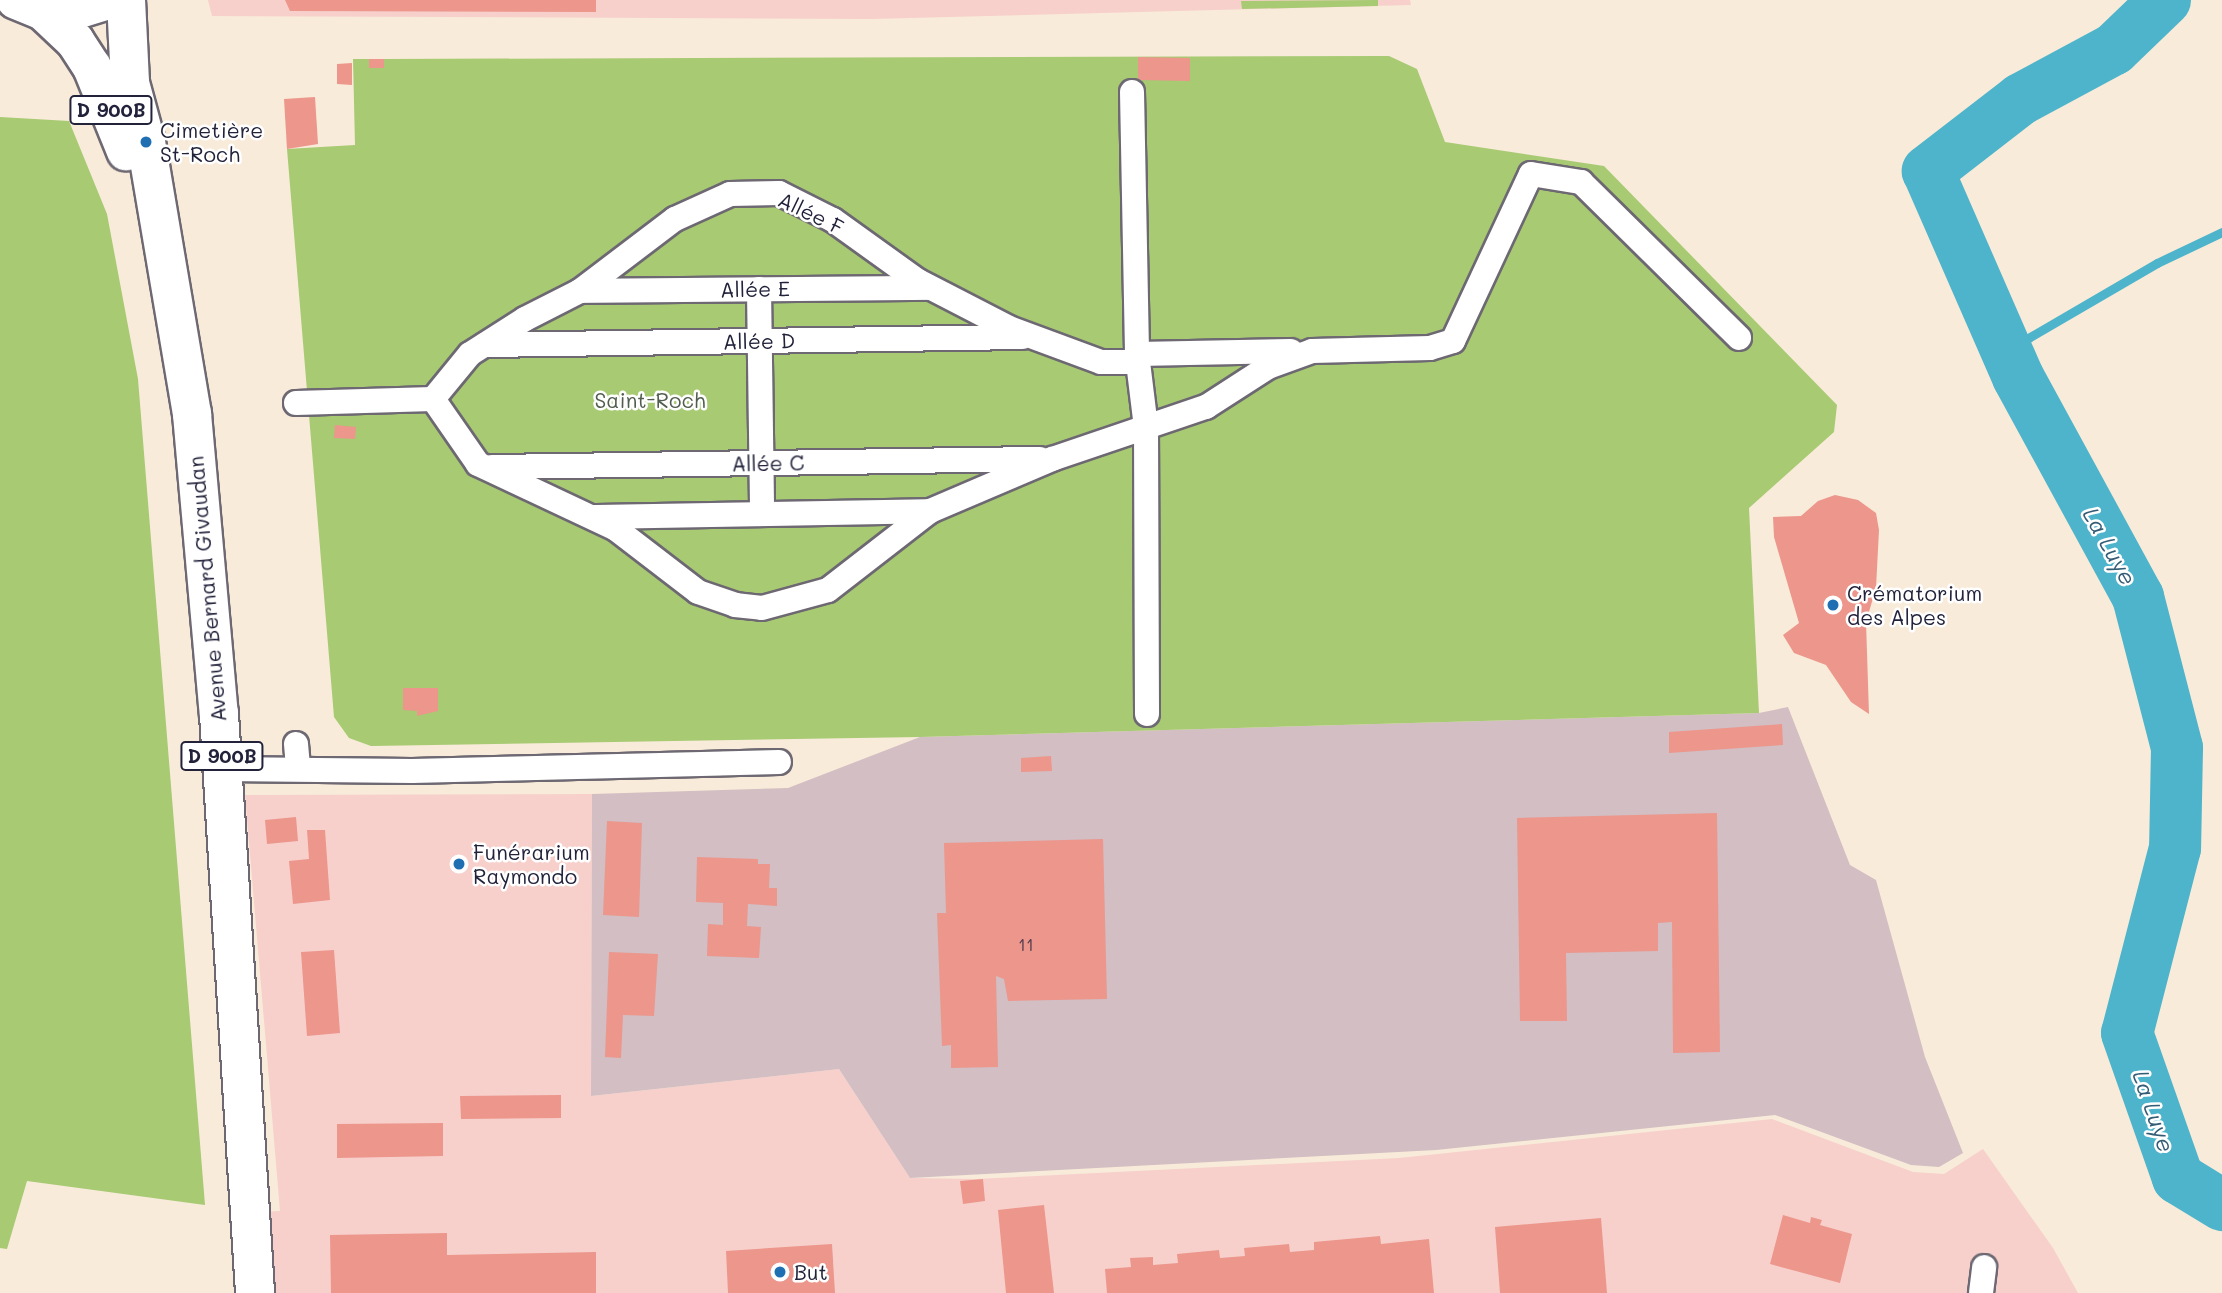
<!DOCTYPE html>
<meta charset="utf-8">
<style>
body{margin:0}
#map{position:relative;width:2222px;height:1293px;overflow:hidden;background:#f8ebd9;font-family:Mali,sans-serif}
div>[style]{position:absolute}
[style*='--x']{left:calc(var(--x)*1px);top:calc(var(--y)*1px);width:calc(var(--w)*1px);rotate:calc(var(--a)*1deg)}
.built>*{inset:0;background:#f7d0cc}
.industrial>*{inset:0;background:#d2bec3}
.green>*{inset:0;background:#a7ca73}
.stream>*{height:9px;margin:-4.5px;padding:0 4.5px;transform-origin:4.5px;border-radius:4.5px;background:#4db4cb}
.river>*{height:52px;margin:-26px;padding:0 26px;transform-origin:26px;border-radius:26px;background:#4db4cb}
.building>*{inset:0;background:#ec968c}
.roads{filter:drop-shadow(2px 0 #6d6872) drop-shadow(-2px 0 #6d6872) drop-shadow(0 2px #6d6872) drop-shadow(0 -2px #6d6872)}
.street>*{height:24px;margin:-12px;padding:0 12px;transform-origin:12px;border-radius:12px;background:#fff}
.primary>*{height:38px;margin:-19px;padding:0 19px;transform-origin:19px;border-radius:19px;background:#fff}
.dots>*{width:19px;height:19px;translate:-50% -50%;box-sizing:border-box;border:4px solid #fff;border-radius:50%}
span{translate:-50% -50%;white-space:nowrap;text-align:center;line-height:1.15;-webkit-text-stroke:5px #fff;paint-order:stroke}
.number-label{font-size:18px;color:#543f4f}
.number-label span{-webkit-text-stroke-width:0}
.shield-label span{padding:2px 5px;background:#fff;border:2px solid;border-radius:5px;-webkit-text-stroke-width:0}
.shield-label{font-size:19px;color:#22223b;font-weight:700}
.poi-label{font-size:21px;color:#22223b}
.left{translate:0 -50%;text-align:left}
.street-label{font-size:21px;color:#22223b}
.park-label{font-size:21px;color:#515d4f}
.water-label{font-size:23px;color:#335c75;font-style:italic}
</style>
<div id="map">
<div class="built">
<div style="clip-path:polygon(208px 0,1410px 0,1411px 5px,871px 19px,212px 16px)"></div>
<div style="clip-path:polygon(592px 794px,591px 1096px,839px 1069px,910px 1178px,976px 1179px,1399px 1158px,1772px 1119px,1913px 1172px,1944px 1174px,1983px 1149px,2053px 1248px,2078px 1293px,265px 1293px,260px 1212px,280px 1211px,245px 795px)"></div>
</div>
<div class="industrial">
<div style="clip-path:polygon(1788px 707px,1850px 865px,1876px 880px,1925px 1057px,1963px 1153px,1939px 1167px,1911px 1165px,1775px 1115px,1436px 1150px,910px 1178px,839px 1069px,591px 1096px,592px 794px,788px 788px,920px 737px,1759px 713px)"></div>
</div>
<div class="green">
<div style="clip-path:polygon(1378px 0,1378px 6px,1242px 9px,1241px 1px)"></div>
<div style="clip-path:polygon(1389px 56px,1417px 69px,1445px 142px,1604px 166px,1837px 405px,1834px 432px,1749px 508px,1759px 713px,920px 737px,371px 746px,349px 738px,334px 717px,287px 149px,355px 145px,353px 59px,369px 59px,370px 68px,383px 68px,384px 59px)"></div>
<div style="clip-path:polygon(0 117px,69px 121px,107px 214px,138px 379px,205px 1205px,27px 1181px,7px 1249px,0 1248px)"></div>
</div>
<div class="stream">
<div style="--x:2006;--y:351;--w:175;--a:-30.2"></div>
<div style="--x:2157;--y:263;--w:72;--a:-25.5"></div>
</div>
<div class="river">
<div style="--x:2165;--y:0;--w:71;--a:136.1"></div>
<div style="--x:2114;--y:49;--w:106;--a:151.7"></div>
<div style="--x:2021;--y:99;--w:118;--a:142.3"></div>
<div style="--x:1928;--y:171;--w:225;--a:66.4"></div>
<div style="--x:2018;--y:377;--w:251;--a:61.4"></div>
<div style="--x:2138;--y:597;--w:156;--a:75.5"></div>
<div style="--x:2177;--y:748;--w:100;--a:91.1"></div>
<div style="--x:2175;--y:848;--w:191;--a:104.5"></div>
<div style="--x:2127;--y:1033;--w:154;--a:70.6"></div>
<div style="--x:2178;--y:1178;--w:52;--a:31.5"></div>
</div>
<div class="building">
<div style="clip-path:polygon(285px 0,596px 0,596px 12px,290px 11px)"></div>
<div style="clip-path:polygon(1138px 57px,1190px 58px,1190px 81px,1138px 80px)"></div>
<div style="clip-path:polygon(369px 59px,384px 59px,384px 68px,369px 68px)"></div>
<div style="clip-path:polygon(352px 63px,352px 85px,337px 84px,337px 64px)"></div>
<div style="clip-path:polygon(315px 97px,318px 144px,287px 149px,284px 99px)"></div>
<div style="clip-path:polygon(335px 425px,356px 427px,355px 439px,334px 438px)"></div>
<div style="clip-path:polygon(1835px 495px,1858px 500px,1876px 513px,1879px 530px,1876px 588px,1866px 622px,1869px 714px,1851px 702px,1826px 665px,1794px 653px,1783px 635px,1799px 623px,1774px 537px,1773px 517px,1801px 516px,1818px 501px)"></div>
<div style="clip-path:polygon(403px 688px,438px 688px,438px 711px,417px 716px,417px 711px,403px 710px)"></div>
<div style="clip-path:polygon(1782px 724px,1783px 745px,1669px 753px,1669px 732px)"></div>
<div style="clip-path:polygon(1051px 756px,1052px 771px,1021px 772px,1021px 758px)"></div>
<div style="clip-path:polygon(1717px 813px,1720px 1052px,1673px 1053px,1672px 922px,1658px 923px,1658px 951px,1566px 953px,1567px 1021px,1520px 1021px,1517px 818px)"></div>
<div style="clip-path:polygon(296px 817px,298px 841px,267px 844px,265px 820px)"></div>
<div style="clip-path:polygon(607px 821px,642px 823px,639px 917px,603px 915px)"></div>
<div style="clip-path:polygon(307px 830px,325px 830px,330px 900px,293px 904px,289px 861px,309px 859px)"></div>
<div style="clip-path:polygon(1103px 839px,1107px 999px,1008px 1001px,1004px 979px,996px 976px,998px 1067px,951px 1068px,951px 1045px,942px 1046px,937px 913px,946px 913px,944px 843px)"></div>
<div style="clip-path:polygon(697px 857px,758px 859px,758px 864px,770px 864px,769px 888px,777px 888px,777px 906px,748px 904px,747px 926px,761px 927px,759px 958px,707px 956px,708px 924px,723px 925px,723px 903px,696px 902px)"></div>
<div style="clip-path:polygon(334px 950px,340px 1033px,307px 1036px,301px 952px)"></div>
<div style="clip-path:polygon(609px 952px,658px 954px,654px 1016px,623px 1015px,621px 1058px,605px 1057px)"></div>
<div style="clip-path:polygon(561px 1095px,561px 1118px,461px 1119px,460px 1096px)"></div>
<div style="clip-path:polygon(443px 1123px,443px 1156px,337px 1158px,337px 1124px)"></div>
<div style="clip-path:polygon(983px 1179px,985px 1201px,963px 1204px,960px 1181px)"></div>
<div style="clip-path:polygon(1044px 1205px,1054px 1293px,1006px 1293px,998px 1210px)"></div>
<div style="clip-path:polygon(1783px 1215px,1810px 1223px,1811px 1217px,1822px 1220px,1820px 1225px,1852px 1234px,1840px 1283px,1770px 1264px)"></div>
<div style="clip-path:polygon(1601px 1218px,1607px 1293px,1500px 1293px,1495px 1227px)"></div>
<div style="clip-path:polygon(447px 1233px,447px 1255px,596px 1252px,596px 1293px,331px 1293px,330px 1235px)"></div>
<div style="clip-path:polygon(1380px 1236px,1381px 1244px,1429px 1239px,1434px 1293px,1107px 1293px,1105px 1269px,1131px 1267px,1130px 1258px,1153px 1257px,1153px 1265px,1178px 1263px,1177px 1254px,1219px 1250px,1220px 1258px,1245px 1256px,1244px 1248px,1289px 1244px,1290px 1252px,1314px 1250px,1314px 1242px)"></div>
<div style="clip-path:polygon(832px 1244px,835px 1293px,728px 1293px,726px 1251px)"></div>
</div>
<div class="roads">
<div class="street">
<div style="--x:1132;--y:92;--w:262;--a:88.9"></div>
<div style="--x:1137;--y:354;--w:74;--a:83"></div>
<div style="--x:1146;--y:427;--w:287;--a:89.8"></div>
<div style="--x:759;--y:289;--w:225;--a:89.2"></div>
<div style="--x:580;--y:291;--w:349;--a:-0.5"></div>
<div style="--x:485;--y:345;--w:537;--a:-0.85"></div>
<div style="--x:1137;--y:354;--w:154;--a:-1.1"></div>
<div style="--x:433;--y:399;--w:58;--a:-50.6"></div>
<div style="--x:470;--y:354;--w:65;--a:-32.5"></div>
<div style="--x:525;--y:319;--w:62;--a:-27"></div>
<div style="--x:580;--y:291;--w:119;--a:-37.2"></div>
<div style="--x:675;--y:219;--w:60;--a:-24.4"></div>
<div style="--x:730;--y:194;--w:49;--a:-1.2"></div>
<div style="--x:779;--y:193;--w:60;--a:26.6"></div>
<div style="--x:833;--y:220;--w:105;--a:35.7"></div>
<div style="--x:918;--y:281;--w:102;--a:27.3"></div>
<div style="--x:1009;--y:328;--w:98;--a:20.3"></div>
<div style="--x:1101;--y:362;--w:37;--a:0"></div>
<div style="--x:296;--y:403;--w:137;--a:-1.7"></div>
<div style="--x:433;--y:399;--w:79;--a:55.3"></div>
<div style="--x:478;--y:464;--w:153;--a:25.2"></div>
<div style="--x:616;--y:529;--w:103;--a:37.5"></div>
<div style="--x:698;--y:592;--w:39;--a:19"></div>
<div style="--x:735;--y:605;--w:27;--a:6"></div>
<div style="--x:762;--y:608;--w:68;--a:-15.3"></div>
<div style="--x:828;--y:590;--w:129;--a:-37.8"></div>
<div style="--x:930;--y:511;--w:133;--a:-23.1"></div>
<div style="--x:1052;--y:459;--w:163;--a:-18.7"></div>
<div style="--x:1206;--y:407;--w:74;--a:-32.8"></div>
<div style="--x:1268;--y:367;--w:47;--a:-20"></div>
<div style="--x:1312;--y:351;--w:118;--a:-1.5"></div>
<div style="--x:1430;--y:348;--w:24;--a:-17"></div>
<div style="--x:1453;--y:341;--w:184;--a:-65"></div>
<div style="--x:1531;--y:174;--w:51;--a:9.1"></div>
<div style="--x:1581;--y:182;--w:222;--a:44.6"></div>
<div style="--x:492;--y:467;--w:548;--a:-0.84"></div>
<div style="--x:594;--y:517;--w:336;--a:-1"></div>
<div style="--x:296;--y:744;--w:25;--a:85"></div>
<div style="--x:223;--y:769;--w:189;--a:0.6"></div>
<div style="--x:412;--y:771;--w:367;--a:-1.4"></div>
<div style="--x:1981;--y:1293;--w:26;--a:-83"></div>
</div>
<div class="primary">
<div style="--x:16;--y:0;--w:29;--a:22"></div>
<div style="--x:43;--y:11;--w:23;--a:5"></div>
<div style="--x:66;--y:13;--w:44;--a:-17.2"></div>
<div style="--x:126;--y:0;--w:83;--a:87.2"></div>
<div style="--x:130;--y:83;--w:61;--a:74.8"></div>
<div style="--x:146;--y:142;--w:276;--a:80.4"></div>
<div style="--x:192;--y:414;--w:301;--a:84.9"></div>
<div style="--x:219;--y:714;--w:580;--a:86.44"></div>
<div style="--x:43;--y:11;--w:44;--a:43.2"></div>
<div style="--x:75;--y:41;--w:31;--a:57"></div>
<div style="--x:92;--y:67;--w:91;--a:68"></div>
</div>
</div>
<div class="dots">
<div style="left:146px;top:142px;background:#1f6fb2"></div>
<div style="left:1833px;top:605px;background:#1f6fb2"></div>
<div style="left:459px;top:864px;background:#1f6fb2"></div>
<div style="left:780px;top:1272px;background:#1f6fb2"></div>
</div>
<div class="number-label">
<span style="left:1026px;top:944px">11</span>
</div>
<div class="shield-label">
<span style="left:111px;top:110px">D 900B</span>
<span style="left:222px;top:756px">D 900B</span>
</div>
<div class="poi-label">
<span class="left" style="left:160px;top:142px">Cimetière<br>St-Roch</span>
<span class="left" style="left:1847px;top:605px">Crématorium<br>des Alpes</span>
<span class="left" style="left:473px;top:864px">Funérarium<br>Raymondo</span>
<span class="left" style="left:794px;top:1272px">But</span>
</div>
<div class="street-label">
<span style="left:811px;top:213px;rotate:26deg">Allée F</span>
<span style="left:755px;top:289px;rotate:-1deg">Allée E</span>
<span style="left:759px;top:341px;rotate:-1deg">Allée D</span>
<span style="left:768px;top:463px;rotate:-1deg">Allée C</span>
<span style="left:207px;top:589px;rotate:-95deg">Avenue Bernard Givaudan</span>
</div>
<div class="park-label">
<span style="left:650px;top:400px">Saint-Roch</span>
</div>
<div class="water-label">
<span style="left:2110px;top:546px;rotate:61deg">La Luye</span>
<span style="left:2154px;top:1111px;rotate:71deg">La Luye</span>
</div>
</div>
